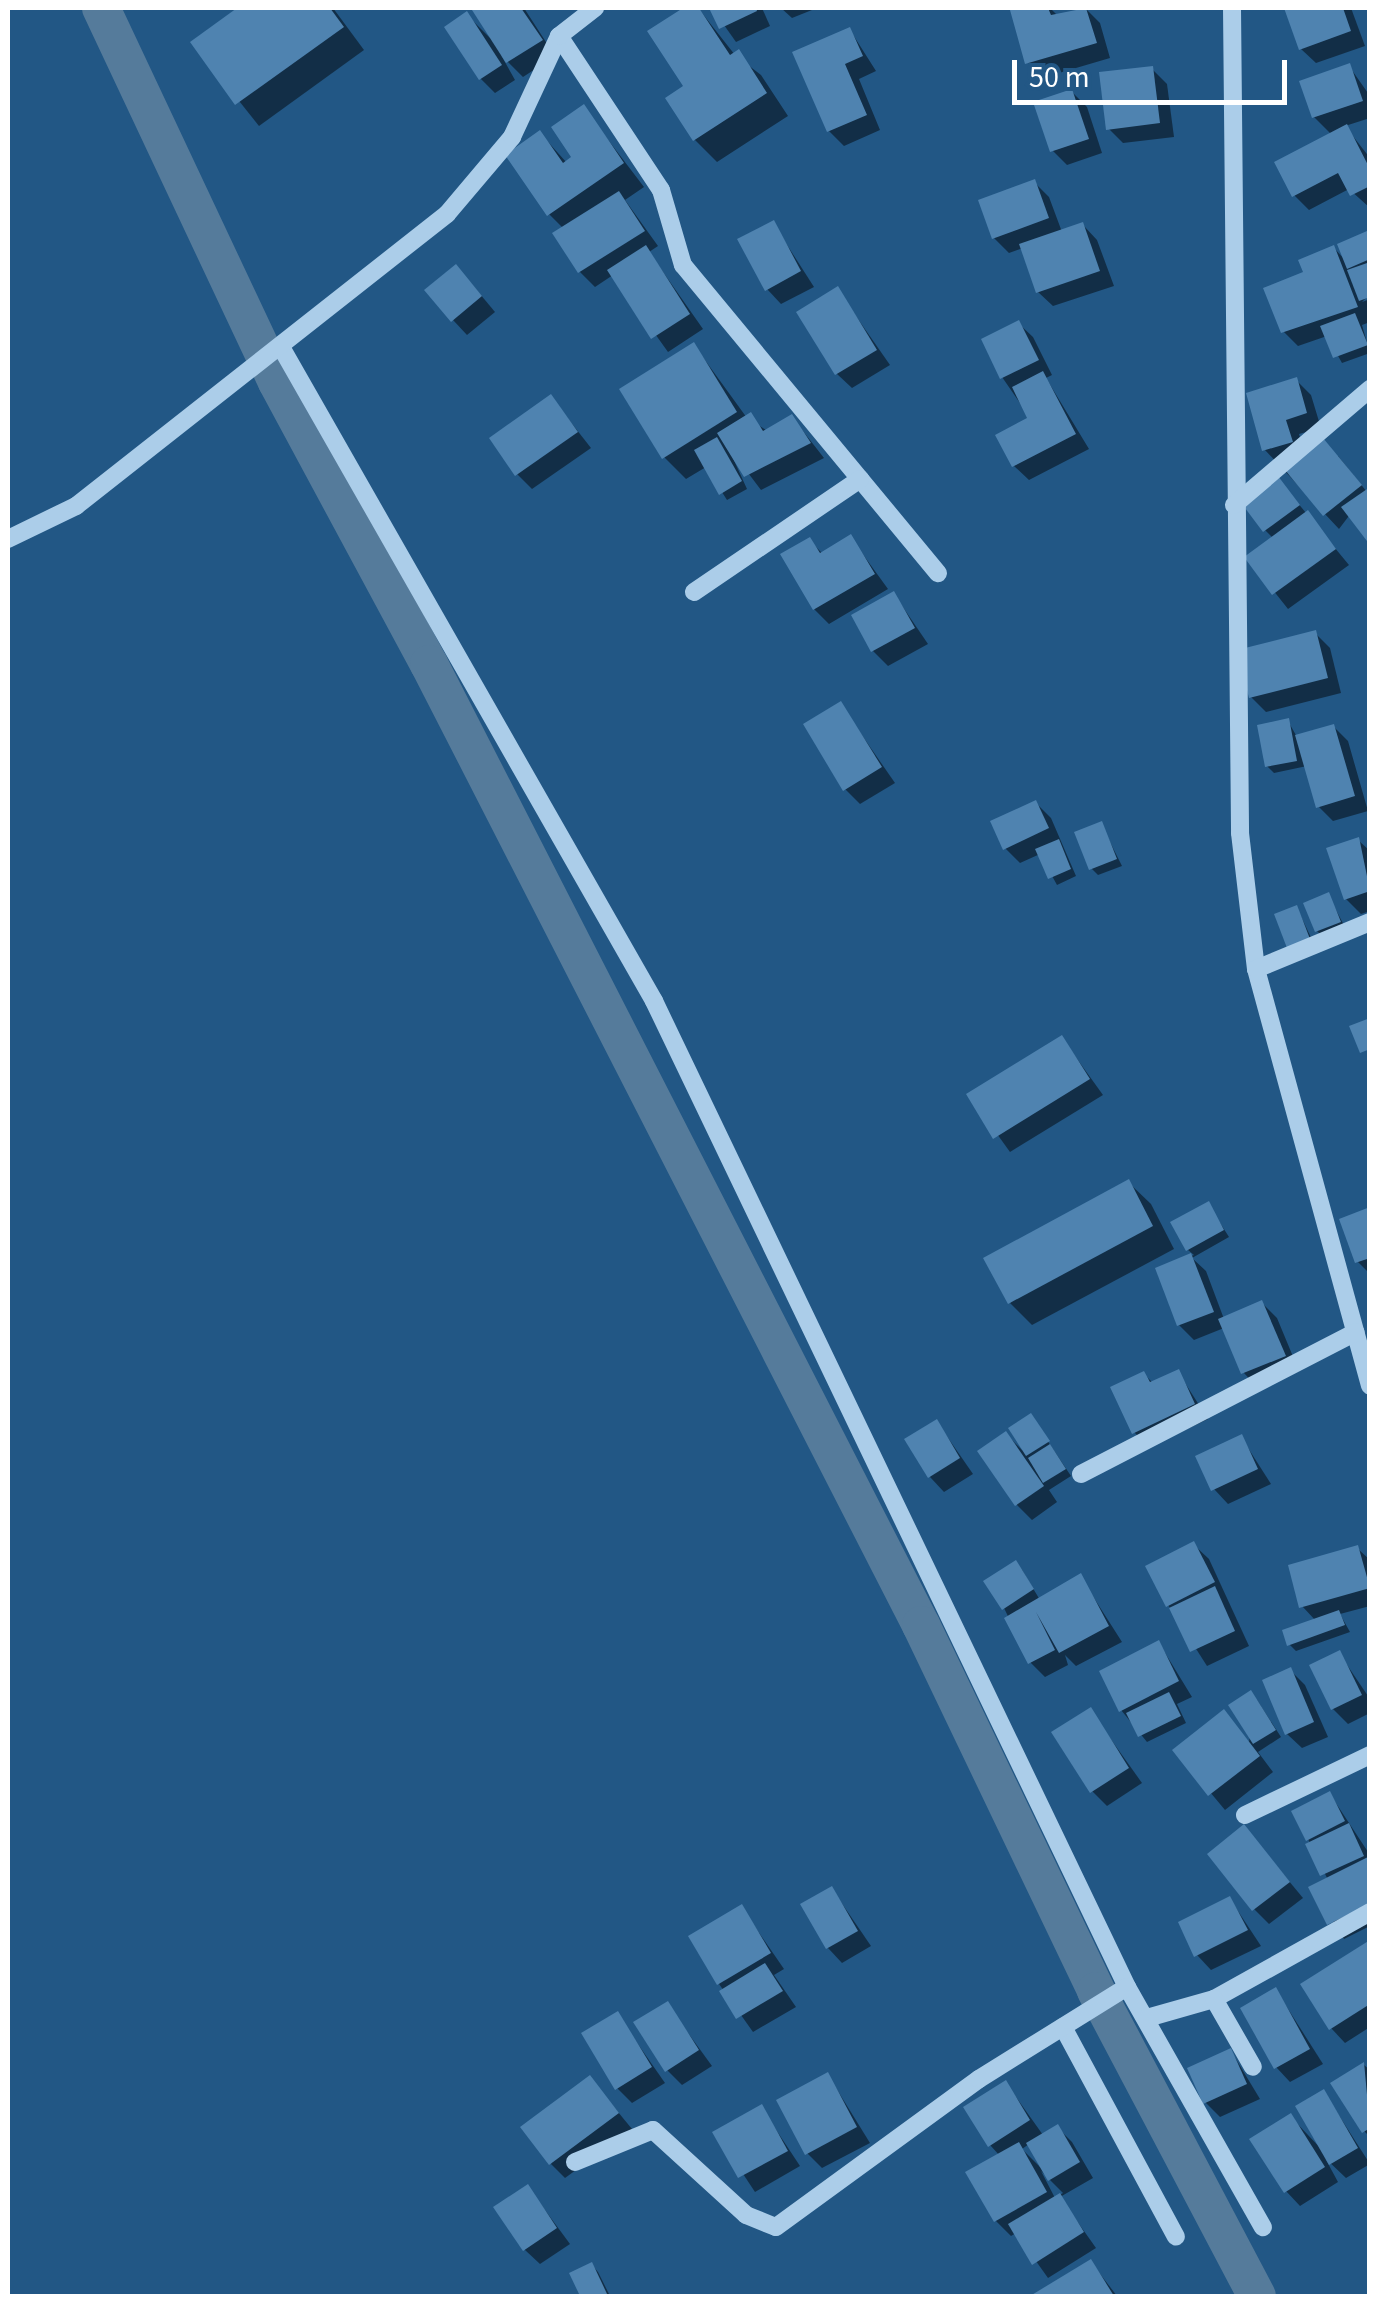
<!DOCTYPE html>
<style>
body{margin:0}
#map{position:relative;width:1377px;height:2304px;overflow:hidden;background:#225785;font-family:"Source Sans 3",sans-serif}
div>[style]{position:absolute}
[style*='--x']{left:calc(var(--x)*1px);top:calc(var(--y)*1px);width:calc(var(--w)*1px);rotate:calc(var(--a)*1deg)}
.shadow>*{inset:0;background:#0007}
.canal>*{height:38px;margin:-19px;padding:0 19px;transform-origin:19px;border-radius:19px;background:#557b9b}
.building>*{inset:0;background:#4f83b0}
.minor>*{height:18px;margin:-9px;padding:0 9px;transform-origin:9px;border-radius:9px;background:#abcde9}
span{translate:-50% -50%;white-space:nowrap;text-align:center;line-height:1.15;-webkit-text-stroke:9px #225785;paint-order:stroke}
.frame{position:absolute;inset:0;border:10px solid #fff;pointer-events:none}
.scale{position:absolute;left:1012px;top:60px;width:275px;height:45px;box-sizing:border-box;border:5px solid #fff;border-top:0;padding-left:12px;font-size:30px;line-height:35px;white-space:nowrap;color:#fff;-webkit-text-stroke:8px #225785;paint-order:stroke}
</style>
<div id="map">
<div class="shadow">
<div style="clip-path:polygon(241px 8px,333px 8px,364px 50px,259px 126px,193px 43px)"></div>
<div style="clip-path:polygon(524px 8px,555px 56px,523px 77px,501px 55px,515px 80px,495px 93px,480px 78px,467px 15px,490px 38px,477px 8px)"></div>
<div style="clip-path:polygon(688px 8px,698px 8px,735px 55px,761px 75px,788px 116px,717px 162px,695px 140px,687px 87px,651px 31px)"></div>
<div style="clip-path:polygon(712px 8px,762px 8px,770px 26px,736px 42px)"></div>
<div style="clip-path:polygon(781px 8px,817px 8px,792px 18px)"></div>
<div style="clip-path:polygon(1028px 8px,1050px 8px,1058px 16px,1085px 8px,1100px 23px,1110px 58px,1042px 78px,1028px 63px,1013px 12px)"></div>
<div style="clip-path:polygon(1287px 8px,1351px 8px,1365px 46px,1316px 63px,1301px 49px)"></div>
<div style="clip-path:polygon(850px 30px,876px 71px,859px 79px,880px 130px,844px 146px,829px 131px)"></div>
<div style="clip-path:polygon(1349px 66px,1370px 96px,1370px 118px,1345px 126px,1370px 158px,1370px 208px,1349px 189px,1309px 210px,1294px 195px,1332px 135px,1314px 117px)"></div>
<div style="clip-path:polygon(1152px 69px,1167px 84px,1174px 137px,1123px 143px,1108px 128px)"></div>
<div style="clip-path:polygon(1072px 92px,1087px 107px,1102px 153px,1067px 165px,1052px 150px)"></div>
<div style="clip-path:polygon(583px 107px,644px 187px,625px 200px,658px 246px,649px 252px,703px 329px,668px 352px,613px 275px,595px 287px,580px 272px,564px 229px,549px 214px,540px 133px,567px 163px,575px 157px)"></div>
<div style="clip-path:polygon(1034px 182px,1049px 197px,1062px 232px,1083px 225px,1097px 240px,1114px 286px,1053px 306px,1038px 292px,1023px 248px,1009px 253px,994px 238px,981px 202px)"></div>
<div style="clip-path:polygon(773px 223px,814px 287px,781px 304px,767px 289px)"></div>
<div style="clip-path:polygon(1366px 234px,1370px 294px,1362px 302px,1370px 299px,1370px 322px,1362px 325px,1370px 353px,1342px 363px,1327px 336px,1298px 346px,1283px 331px,1306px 273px,1334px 248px,1346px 261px)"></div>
<div style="clip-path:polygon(470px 282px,495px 312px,467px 335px,453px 320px)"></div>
<div style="clip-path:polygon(837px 289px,890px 365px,852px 388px,837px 374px)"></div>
<div style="clip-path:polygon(1018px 323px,1033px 337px,1052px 375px,1046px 378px,1089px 449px,1029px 480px,1014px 466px,1031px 419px,1002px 377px)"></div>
<div style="clip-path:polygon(694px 345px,747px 418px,766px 430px,792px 417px,824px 458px,761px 490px,727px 445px,747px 489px,727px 500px,706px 467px,686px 479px,664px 457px)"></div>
<div style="clip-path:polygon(1296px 380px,1311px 395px,1321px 428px,1299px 434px,1305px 456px,1338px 456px,1367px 492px,1339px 529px,1265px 450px)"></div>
<div style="clip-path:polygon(551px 397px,591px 448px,532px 489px,517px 474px)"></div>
<div style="clip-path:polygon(1278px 479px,1349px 565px,1288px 609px,1247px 557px,1273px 538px,1265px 530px)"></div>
<div style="clip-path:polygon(851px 538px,888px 589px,829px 624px,814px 609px,809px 540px,823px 554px)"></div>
<div style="clip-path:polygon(894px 594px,928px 644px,888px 666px,873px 651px)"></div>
<div style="clip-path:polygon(1315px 633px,1330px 648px,1341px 693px,1266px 712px,1251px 697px)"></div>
<div style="clip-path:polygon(841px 705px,895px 783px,860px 804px,845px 789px)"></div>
<div style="clip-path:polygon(1288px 721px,1297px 737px,1333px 726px,1348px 741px,1368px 811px,1333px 821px,1318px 806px,1307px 766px,1274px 773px,1267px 766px)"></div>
<div style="clip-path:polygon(1036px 803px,1051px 818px,1076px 876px,1057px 885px,1040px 854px,1020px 863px,1005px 848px)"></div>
<div style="clip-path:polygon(1101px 824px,1122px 866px,1098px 875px,1091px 868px)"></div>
<div style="clip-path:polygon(1358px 840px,1370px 851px,1370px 911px,1361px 914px,1346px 899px)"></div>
<div style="clip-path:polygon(1328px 895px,1346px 929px,1324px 938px,1317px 931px)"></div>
<div style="clip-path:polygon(1297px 908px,1315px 946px,1296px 954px)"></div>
<div style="clip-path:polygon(1062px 1038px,1103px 1095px,1010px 1152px,969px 1095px)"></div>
<div style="clip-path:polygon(1128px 1182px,1151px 1204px,1174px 1249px,1032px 1325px,1010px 1303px)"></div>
<div style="clip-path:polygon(1208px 1204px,1229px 1237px,1192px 1258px,1206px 1271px,1224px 1319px,1262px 1303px,1277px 1318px,1299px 1371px,1258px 1388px,1244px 1373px,1224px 1328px,1194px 1340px,1179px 1325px,1158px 1269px,1194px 1255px,1188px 1250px)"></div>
<div style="clip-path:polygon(1370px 1210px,1370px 1274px,1358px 1262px)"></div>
<div style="clip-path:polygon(1178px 1372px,1208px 1419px,1149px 1447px,1134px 1432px,1144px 1374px,1154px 1384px)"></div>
<div style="clip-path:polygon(1031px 1416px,1071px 1476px,1049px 1490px,1057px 1502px,1032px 1520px,1017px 1505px,1006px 1434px,1022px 1450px)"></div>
<div style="clip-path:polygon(937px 1422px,973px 1474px,944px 1492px,930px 1477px)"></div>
<div style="clip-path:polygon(1241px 1437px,1271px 1484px,1228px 1504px,1214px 1489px)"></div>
<div style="clip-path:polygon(1194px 1545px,1209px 1559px,1249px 1646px,1207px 1666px,1168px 1605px)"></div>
<div style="clip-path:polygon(1357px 1548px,1370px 1560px,1370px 1606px,1340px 1614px,1350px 1632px,1296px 1651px,1289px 1644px,1316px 1621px,1302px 1606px)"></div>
<div style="clip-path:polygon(1022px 1570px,1040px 1600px,1080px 1576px,1122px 1642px,1076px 1666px,1065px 1655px,1068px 1665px,1045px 1677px,1030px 1662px,1004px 1608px)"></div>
<div style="clip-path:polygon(1159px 1643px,1192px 1697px,1177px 1704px,1186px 1723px,1147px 1742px,1121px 1710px)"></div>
<div style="clip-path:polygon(1339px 1653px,1370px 1699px,1370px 1713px,1348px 1724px,1333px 1709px)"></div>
<div style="clip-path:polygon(1290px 1670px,1305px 1685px,1328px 1737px,1302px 1748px,1287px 1734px)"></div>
<div style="clip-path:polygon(1257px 1700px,1281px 1737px,1258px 1752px,1273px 1772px,1225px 1810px,1175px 1750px,1223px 1712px,1249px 1742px)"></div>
<div style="clip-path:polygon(1090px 1710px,1142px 1783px,1107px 1806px,1092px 1791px)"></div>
<div style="clip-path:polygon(1330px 1794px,1370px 1855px,1370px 1926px,1344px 1939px,1312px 1888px,1328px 1880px,1308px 1839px)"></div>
<div style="clip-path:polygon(1244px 1827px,1303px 1898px,1269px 1924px,1254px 1909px)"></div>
<div style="clip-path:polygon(832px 1889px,871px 1946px,842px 1963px,828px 1948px)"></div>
<div style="clip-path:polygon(1230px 1899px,1261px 1946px,1211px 1970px,1197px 1955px)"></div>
<div style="clip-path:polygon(742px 1908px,784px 1969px,774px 1975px,796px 2007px,753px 2032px,719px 1984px)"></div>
<div style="clip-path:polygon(1370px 1943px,1370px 2027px,1345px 2043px,1331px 2028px)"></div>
<div style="clip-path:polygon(1276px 1990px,1323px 2064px,1290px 2082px,1276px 2067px)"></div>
<div style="clip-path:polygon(667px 2004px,712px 2066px,682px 2085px,667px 2070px)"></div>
<div style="clip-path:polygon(617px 2014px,665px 2083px,632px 2103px,617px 2088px)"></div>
<div style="clip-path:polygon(1231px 2051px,1260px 2099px,1220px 2117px,1205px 2102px)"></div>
<div style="clip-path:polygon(1364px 2065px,1370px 2070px,1370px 2137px,1364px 2131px)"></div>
<div style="clip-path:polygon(828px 2075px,870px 2143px,822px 2168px,807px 2153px)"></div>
<div style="clip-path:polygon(590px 2078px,632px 2129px,565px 2178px,551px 2164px)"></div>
<div style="clip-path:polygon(evenodd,1006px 2083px,1043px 2135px,1057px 2127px,1072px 2142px,1093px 2178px,1060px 2197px,1096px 2248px,1048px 2278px,1016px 2233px,1011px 2236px,996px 2221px,1000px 2156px,990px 2145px,1006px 2083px,1029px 2144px,1041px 2168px,1022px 2149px,1029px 2144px,1006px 2083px,1041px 2171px,1063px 2193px,1055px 2198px,1041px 2171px)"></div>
<div style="clip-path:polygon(1324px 2092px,1370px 2164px,1346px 2178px,1325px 2158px,1338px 2182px,1300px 2206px,1286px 2191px,1290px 2116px,1325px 2153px)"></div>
<div style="clip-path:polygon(761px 2107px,800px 2166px,755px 2192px,716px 2133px)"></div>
<div style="clip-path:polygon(528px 2187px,570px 2244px,540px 2264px,525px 2250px)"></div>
<div style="clip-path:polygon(1091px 2262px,1117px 2296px,1037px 2296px,1037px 2295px)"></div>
<div style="clip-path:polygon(592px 2265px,598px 2272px,610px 2296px,583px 2296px,572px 2274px)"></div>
</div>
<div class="canal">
<div style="--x:101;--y:8;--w:413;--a:64.8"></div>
<div style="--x:277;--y:382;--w:320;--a:61.7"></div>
<div style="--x:429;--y:664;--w:1080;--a:62.89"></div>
<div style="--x:921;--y:1625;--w:406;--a:64.4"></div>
<div style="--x:1096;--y:1991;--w:345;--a:62.2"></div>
</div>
<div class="building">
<div style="clip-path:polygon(237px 8px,330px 8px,344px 27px,235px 105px,190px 42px)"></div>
<div style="clip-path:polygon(477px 8px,521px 8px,543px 40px,506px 63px,472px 10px)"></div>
<div style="clip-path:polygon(683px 8px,699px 8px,730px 55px,739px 49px,767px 93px,693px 141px,665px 98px,683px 86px,647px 31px)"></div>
<div style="clip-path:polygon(709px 8px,756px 8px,757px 11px,719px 29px)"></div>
<div style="clip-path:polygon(1019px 8px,1048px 8px,1051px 15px,1086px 8px,1097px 43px,1025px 64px,1010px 10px)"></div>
<div style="clip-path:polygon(1284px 8px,1343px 8px,1351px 31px,1299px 50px)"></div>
<div style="clip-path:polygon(467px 11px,502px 65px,479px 80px,444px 27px)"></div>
<div style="clip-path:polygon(850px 27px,863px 56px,845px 64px,867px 115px,827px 132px,792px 52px)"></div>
<div style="clip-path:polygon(1350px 63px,1363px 101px,1312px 118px,1299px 81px)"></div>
<div style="clip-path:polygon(1153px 66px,1160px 123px,1106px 130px,1099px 72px)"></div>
<div style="clip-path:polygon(1072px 89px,1089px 139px,1050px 152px,1033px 102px)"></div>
<div style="clip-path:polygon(584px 104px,624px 163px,547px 216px,505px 155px,540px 130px,563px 163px,571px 157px,551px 127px)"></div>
<div style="clip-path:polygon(1347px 124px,1370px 169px,1370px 186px,1350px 196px,1338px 173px,1292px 197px,1274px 162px)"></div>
<div style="clip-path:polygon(1035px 179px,1049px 218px,992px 239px,978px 200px)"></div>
<div style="clip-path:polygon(619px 191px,645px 231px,578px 273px,552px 233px)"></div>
<div style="clip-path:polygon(774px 220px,801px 271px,765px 291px,737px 239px)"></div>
<div style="clip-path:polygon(1083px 222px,1100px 271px,1036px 293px,1019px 244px)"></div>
<div style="clip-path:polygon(1367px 231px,1370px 259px,1347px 269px,1337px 244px)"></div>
<div style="clip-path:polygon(646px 245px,690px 314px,651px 339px,607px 270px)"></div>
<div style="clip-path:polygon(1334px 245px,1358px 307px,1281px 333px,1263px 288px,1303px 272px,1298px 260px)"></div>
<div style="clip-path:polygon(1370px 262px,1370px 297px,1359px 301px,1347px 270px)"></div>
<div style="clip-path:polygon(456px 264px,482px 296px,451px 322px,424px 290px)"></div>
<div style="clip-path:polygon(838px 286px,877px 350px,835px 375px,796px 312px)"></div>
<div style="clip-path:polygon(1355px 313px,1368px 345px,1333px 358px,1320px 326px)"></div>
<div style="clip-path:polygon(1019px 320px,1039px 360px,1000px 379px,981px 339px)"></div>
<div style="clip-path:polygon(694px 342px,737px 412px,662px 459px,619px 389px)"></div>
<div style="clip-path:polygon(1043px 371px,1076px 434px,1012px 467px,995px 435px,1027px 418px,1012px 387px)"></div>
<div style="clip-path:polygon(1297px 377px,1307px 413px,1286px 420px,1293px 442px,1262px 451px,1246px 393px)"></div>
<div style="clip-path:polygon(551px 394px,578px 432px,515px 476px,489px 438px)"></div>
<div style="clip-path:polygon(751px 412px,763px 431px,792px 414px,811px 443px,744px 477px,717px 433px)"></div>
<div style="clip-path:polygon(717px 437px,742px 481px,719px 495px,694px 450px)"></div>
<div style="clip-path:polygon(1323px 438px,1362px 485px,1323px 516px,1285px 470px)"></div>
<div style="clip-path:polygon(1278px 476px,1300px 505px,1263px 532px,1242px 504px)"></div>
<div style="clip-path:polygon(1370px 487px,1370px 545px,1341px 507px)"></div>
<div style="clip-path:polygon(1308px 510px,1336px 549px,1272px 595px,1244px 557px)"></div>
<div style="clip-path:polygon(851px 534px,875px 574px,813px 610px,780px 554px,810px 537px,820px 553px)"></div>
<div style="clip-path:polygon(894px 591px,915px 628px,871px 652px,851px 615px)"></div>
<div style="clip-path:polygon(1316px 630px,1328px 678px,1249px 698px,1237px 650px)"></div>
<div style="clip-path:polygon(841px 701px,882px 767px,843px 791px,803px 724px)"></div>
<div style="clip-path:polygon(1289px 718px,1297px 761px,1265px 767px,1257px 725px)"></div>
<div style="clip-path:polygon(1334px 724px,1355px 796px,1316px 808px,1295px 735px)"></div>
<div style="clip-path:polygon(1036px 800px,1049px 828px,1003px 850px,990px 821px)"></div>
<div style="clip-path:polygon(1102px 821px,1117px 859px,1089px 870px,1074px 832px)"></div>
<div style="clip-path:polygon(1359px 837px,1370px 891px,1344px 900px,1326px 848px)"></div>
<div style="clip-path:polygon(1059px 839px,1071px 869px,1048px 879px,1035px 849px)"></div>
<div style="clip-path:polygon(1329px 892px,1341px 922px,1315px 932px,1303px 903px)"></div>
<div style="clip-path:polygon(1297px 905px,1310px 939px,1287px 948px,1274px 914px)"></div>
<div style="clip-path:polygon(1370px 1018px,1370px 1049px,1360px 1053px,1349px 1026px)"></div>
<div style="clip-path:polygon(1062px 1035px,1090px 1079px,993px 1139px,966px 1094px)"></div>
<div style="clip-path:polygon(1129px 1179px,1153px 1226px,1008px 1304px,983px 1258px)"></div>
<div style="clip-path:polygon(1209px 1201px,1224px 1230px,1186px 1251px,1170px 1222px)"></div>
<div style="clip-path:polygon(1370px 1207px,1370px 1258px,1355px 1263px,1339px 1219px)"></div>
<div style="clip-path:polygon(1191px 1253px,1214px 1312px,1177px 1326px,1155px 1268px)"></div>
<div style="clip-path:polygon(1262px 1300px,1286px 1356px,1241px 1374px,1218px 1319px)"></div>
<div style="clip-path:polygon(1179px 1369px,1195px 1404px,1132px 1434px,1110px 1387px,1144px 1371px,1150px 1382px)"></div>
<div style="clip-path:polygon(1031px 1413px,1050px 1441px,1026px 1456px,1008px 1428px)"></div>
<div style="clip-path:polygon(937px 1419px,960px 1458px,928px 1478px,904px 1439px)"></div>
<div style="clip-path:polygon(1006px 1431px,1044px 1486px,1015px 1506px,977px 1451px)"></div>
<div style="clip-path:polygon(1242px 1434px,1258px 1469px,1211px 1491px,1195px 1456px)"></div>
<div style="clip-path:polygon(1050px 1444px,1066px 1469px,1043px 1483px,1028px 1458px)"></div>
<div style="clip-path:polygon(1194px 1541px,1215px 1582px,1166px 1607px,1145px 1566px)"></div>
<div style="clip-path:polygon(1358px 1545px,1370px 1588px,1299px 1608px,1288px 1565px)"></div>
<div style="clip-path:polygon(1016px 1560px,1034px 1589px,1002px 1610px,983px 1581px)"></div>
<div style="clip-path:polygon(1081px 1573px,1109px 1626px,1059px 1653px,1036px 1612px,1055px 1650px,1028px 1664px,1004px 1618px)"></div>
<div style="clip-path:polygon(1215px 1586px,1235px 1631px,1190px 1652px,1169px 1608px)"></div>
<div style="clip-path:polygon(1339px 1610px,1345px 1625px,1287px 1646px,1282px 1630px)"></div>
<div style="clip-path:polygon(1159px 1640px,1179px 1681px,1119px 1712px,1099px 1671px)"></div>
<div style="clip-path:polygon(1340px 1650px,1362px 1695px,1331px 1710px,1309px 1665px)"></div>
<div style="clip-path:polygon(1291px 1667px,1314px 1722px,1285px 1735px,1262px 1680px)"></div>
<div style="clip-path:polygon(1251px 1690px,1276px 1730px,1253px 1744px,1228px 1705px)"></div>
<div style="clip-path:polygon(1169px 1692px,1181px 1716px,1138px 1737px,1126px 1713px)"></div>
<div style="clip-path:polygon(1091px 1707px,1129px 1768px,1090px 1793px,1051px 1732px)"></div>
<div style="clip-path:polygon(1224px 1709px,1260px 1756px,1208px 1796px,1172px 1750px)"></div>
<div style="clip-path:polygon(1330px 1791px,1345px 1821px,1306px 1841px,1291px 1811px)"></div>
<div style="clip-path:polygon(1349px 1823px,1364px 1856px,1320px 1876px,1305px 1844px)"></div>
<div style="clip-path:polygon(1244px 1824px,1290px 1882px,1252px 1911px,1207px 1854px)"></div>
<div style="clip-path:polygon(1370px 1856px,1370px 1904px,1327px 1925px,1308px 1887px)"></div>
<div style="clip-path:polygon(832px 1886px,858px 1931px,826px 1949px,800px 1904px)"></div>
<div style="clip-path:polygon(1230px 1896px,1248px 1930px,1194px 1957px,1178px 1922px)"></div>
<div style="clip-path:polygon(742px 1904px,771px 1953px,717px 1985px,688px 1936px)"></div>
<div style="clip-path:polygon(1370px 1940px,1370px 2004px,1329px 2030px,1300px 1984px)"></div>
<div style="clip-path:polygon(765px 1963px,783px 1991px,736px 2019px,719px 1991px)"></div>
<div style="clip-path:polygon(1276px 1987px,1310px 2049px,1274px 2069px,1240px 2008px)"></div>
<div style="clip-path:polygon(668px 2001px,699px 2050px,665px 2072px,633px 2022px)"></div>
<div style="clip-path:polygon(618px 2011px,652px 2067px,615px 2090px,581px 2033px)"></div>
<div style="clip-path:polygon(1231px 2048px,1247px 2084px,1203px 2104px,1187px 2068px)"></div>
<div style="clip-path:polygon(1364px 2062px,1370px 2128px,1362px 2133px,1330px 2083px)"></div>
<div style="clip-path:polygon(828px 2072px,857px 2127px,805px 2155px,776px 2100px)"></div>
<div style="clip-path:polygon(590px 2075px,619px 2113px,549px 2165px,520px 2127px)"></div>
<div style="clip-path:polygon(1006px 2080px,1030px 2120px,988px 2147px,963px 2107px)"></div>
<div style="clip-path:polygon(1324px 2089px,1358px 2148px,1329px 2165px,1295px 2106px)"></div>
<div style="clip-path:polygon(762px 2104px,788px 2151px,738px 2178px,712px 2132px)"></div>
<div style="clip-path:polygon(1291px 2113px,1325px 2167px,1284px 2193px,1249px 2139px)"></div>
<div style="clip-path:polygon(1058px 2124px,1080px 2162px,1048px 2181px,1026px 2143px)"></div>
<div style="clip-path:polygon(1019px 2142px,1047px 2192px,994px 2222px,965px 2172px)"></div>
<div style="clip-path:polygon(528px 2184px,557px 2228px,523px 2251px,493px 2207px)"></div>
<div style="clip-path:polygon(1060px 2193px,1084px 2232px,1032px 2265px,1008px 2224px)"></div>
<div style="clip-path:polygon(1091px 2259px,1114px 2296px,1030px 2296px)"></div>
<div style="clip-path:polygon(592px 2262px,608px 2296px,580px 2296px,569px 2273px)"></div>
</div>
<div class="minor">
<div style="--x:1232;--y:8;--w:825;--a:89.44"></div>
<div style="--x:1240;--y:833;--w:137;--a:83.3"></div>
<div style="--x:1256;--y:969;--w:432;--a:74.7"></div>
<div style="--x:559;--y:36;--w:185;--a:56.5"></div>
<div style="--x:661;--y:190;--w:78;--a:73.7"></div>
<div style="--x:683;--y:265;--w:400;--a:50.4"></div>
<div style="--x:281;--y:347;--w:753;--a:60.3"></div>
<div style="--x:654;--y:1001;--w:1094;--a:64.37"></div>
<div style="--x:1127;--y:1987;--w:276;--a:60.5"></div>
<div style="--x:1234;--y:505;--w:179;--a:-40.5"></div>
<div style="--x:8;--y:539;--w:76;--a:-25.9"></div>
<div style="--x:76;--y:506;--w:472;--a:-38.2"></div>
<div style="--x:447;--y:214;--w:101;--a:-49.8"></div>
<div style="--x:512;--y:137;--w:111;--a:-65"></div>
<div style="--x:559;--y:36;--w:46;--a:-37.9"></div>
<div style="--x:694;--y:592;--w:201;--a:-34.2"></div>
<div style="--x:1256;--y:969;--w:123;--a:-22.4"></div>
<div style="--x:1081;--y:1474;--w:309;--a:-27.3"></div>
<div style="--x:1245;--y:1815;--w:139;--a:-25.6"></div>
<div style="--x:1214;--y:1999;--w:179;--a:-29.1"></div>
<div style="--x:1147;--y:2018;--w:70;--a:-15.8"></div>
<div style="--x:1214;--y:1999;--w:78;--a:60.2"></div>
<div style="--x:1063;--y:2027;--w:238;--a:61.7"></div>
<div style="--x:575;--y:2162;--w:84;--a:-22.3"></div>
<div style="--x:653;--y:2130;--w:126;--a:42.4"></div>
<div style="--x:746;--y:2215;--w:32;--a:22"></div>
<div style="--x:776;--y:2227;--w:251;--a:-36.1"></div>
<div style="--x:979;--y:2079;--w:174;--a:-31.9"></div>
</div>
<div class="frame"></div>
<div class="scale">50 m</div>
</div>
